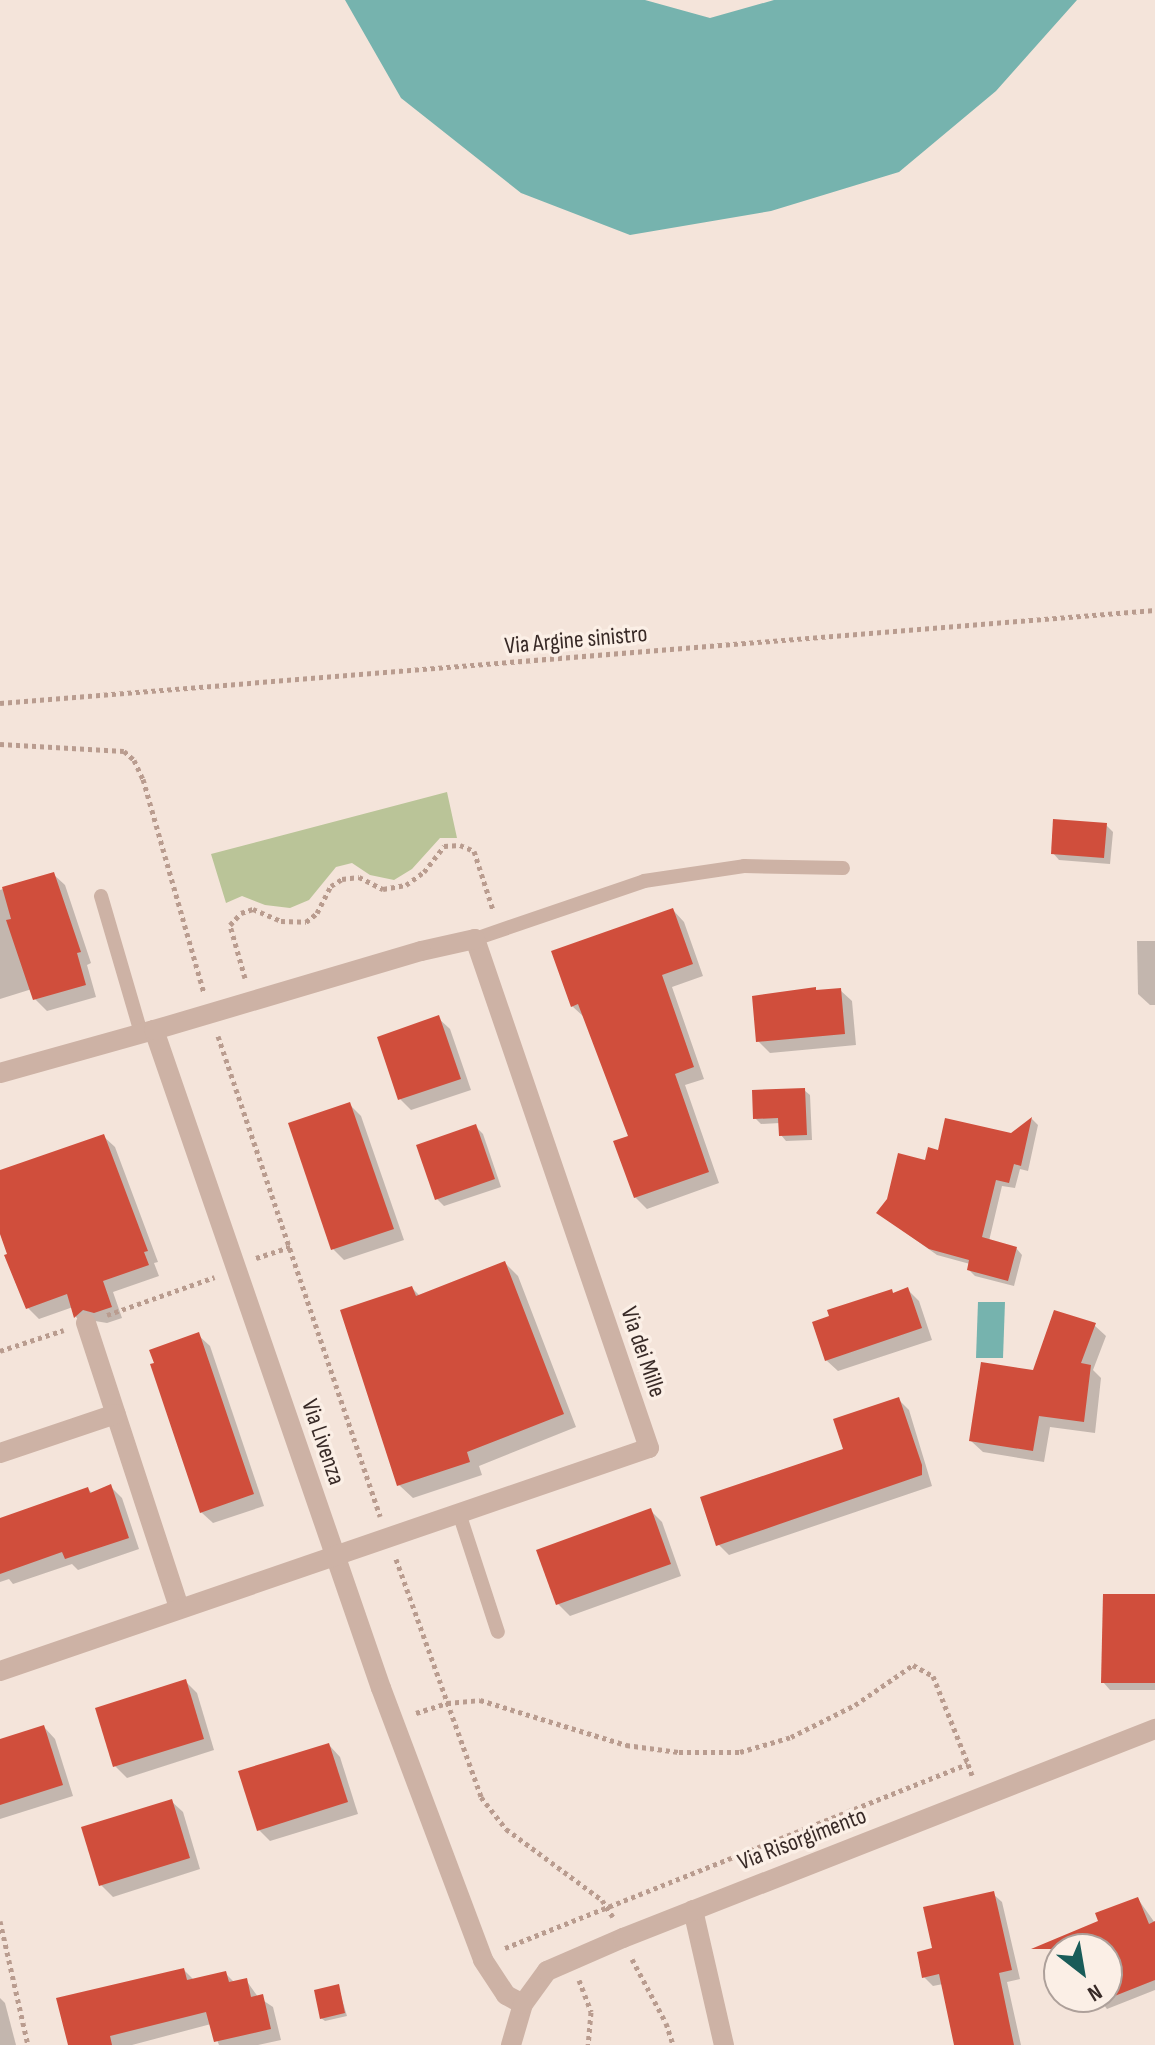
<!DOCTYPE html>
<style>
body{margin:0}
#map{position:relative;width:1155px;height:2045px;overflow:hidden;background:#f4e4da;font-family:"Sofia Sans Condensed",sans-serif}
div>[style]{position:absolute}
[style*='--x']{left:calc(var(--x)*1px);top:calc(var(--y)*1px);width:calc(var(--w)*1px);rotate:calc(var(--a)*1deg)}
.green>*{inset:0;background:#bac498}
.water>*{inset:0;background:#76b3ae}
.shadow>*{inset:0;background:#0003}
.building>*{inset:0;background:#d04e3c}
.path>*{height:5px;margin-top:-2.5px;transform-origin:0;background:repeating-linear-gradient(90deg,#b99c8f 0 4px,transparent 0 8px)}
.lane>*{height:14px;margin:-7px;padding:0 7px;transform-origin:7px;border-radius:7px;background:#cdb2a5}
.street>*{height:20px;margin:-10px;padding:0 10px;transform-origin:10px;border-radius:10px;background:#cdb2a5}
span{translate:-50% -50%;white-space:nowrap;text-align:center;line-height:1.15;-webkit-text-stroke:7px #fbefe6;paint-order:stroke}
.street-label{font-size:24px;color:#382a27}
.north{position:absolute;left:1043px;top:1933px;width:80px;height:80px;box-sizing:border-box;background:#fbefe6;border:2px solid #ada09a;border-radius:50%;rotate:149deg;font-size:22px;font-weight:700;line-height:32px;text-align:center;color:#382a27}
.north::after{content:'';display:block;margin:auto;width:28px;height:36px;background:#195c59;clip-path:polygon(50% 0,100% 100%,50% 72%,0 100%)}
</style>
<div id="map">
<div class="green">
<div style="clip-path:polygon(447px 792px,457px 838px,440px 838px,412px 869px,394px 880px,370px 875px,352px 863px,336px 867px,309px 900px,290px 908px,265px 905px,242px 896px,226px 903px,211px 854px)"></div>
</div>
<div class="water">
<div style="clip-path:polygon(345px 0,645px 0,710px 18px,774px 0,1077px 0,996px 91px,899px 172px,771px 211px,630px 235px,521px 193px,401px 98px)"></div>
<div style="clip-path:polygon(978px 1302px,1005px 1302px,1003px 1358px,976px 1358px)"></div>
</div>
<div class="shadow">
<div style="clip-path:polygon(1106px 825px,1113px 832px,1110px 864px,1059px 860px,1053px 853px)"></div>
<div style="clip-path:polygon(53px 874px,65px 885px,91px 963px,87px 965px,96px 997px,47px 1011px,35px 999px,32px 989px,0 999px,0 890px)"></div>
<div style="clip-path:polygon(673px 910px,684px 922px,703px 976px,672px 987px,704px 1079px,685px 1085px,719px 1183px,647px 1209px,635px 1197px,631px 1137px,584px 1017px,572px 1006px)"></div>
<div style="clip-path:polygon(1137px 941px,1155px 941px,1155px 1005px,1150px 1005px,1138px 994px)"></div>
<div style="clip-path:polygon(815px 989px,818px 992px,840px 990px,852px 1001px,856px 1045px,770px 1053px,758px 1041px)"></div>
<div style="clip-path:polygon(438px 1018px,450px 1029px,471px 1090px,411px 1110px,400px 1099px)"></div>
<div style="clip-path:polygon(804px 1090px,810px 1095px,812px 1140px,786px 1141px,781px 1135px,780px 1123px,761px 1124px,755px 1118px)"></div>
<div style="clip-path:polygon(349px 1104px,361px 1116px,404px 1240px,344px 1260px,333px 1249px)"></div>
<div style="clip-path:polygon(1032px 1119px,1038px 1125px,1028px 1171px,1020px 1169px,1015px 1188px,1002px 1186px,989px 1241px,1016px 1248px,1022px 1255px,1014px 1286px,975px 1276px,969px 1270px,970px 1264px,937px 1255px,878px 1213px,940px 1152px,1012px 1135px)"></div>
<div style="clip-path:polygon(476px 1127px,483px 1134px,501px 1187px,444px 1206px,437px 1199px)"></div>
<div style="clip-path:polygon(103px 1136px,115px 1147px,158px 1262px,154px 1263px,159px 1276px,113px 1292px,122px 1318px,107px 1323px,95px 1321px,87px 1328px,76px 1317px,73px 1307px,39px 1319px,28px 1308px,0 1233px,0 1172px)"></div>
<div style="clip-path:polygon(505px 1263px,518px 1276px,576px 1427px,479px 1466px,482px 1475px,413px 1498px,399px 1485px,412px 1288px,420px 1296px)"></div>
<div style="clip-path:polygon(908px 1290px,919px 1301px,932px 1340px,838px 1371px,826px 1360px,891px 1291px,894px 1294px)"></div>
<div style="clip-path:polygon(1094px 1325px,1106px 1336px,1093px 1370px,1101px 1378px,1095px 1433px,1050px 1427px,1044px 1462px,983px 1452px,971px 1441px,1034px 1372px)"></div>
<div style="clip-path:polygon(198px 1335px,210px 1346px,264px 1506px,213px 1523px,201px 1512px)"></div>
<div style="clip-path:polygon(898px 1399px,909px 1410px,932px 1486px,729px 1555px,718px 1544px,845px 1450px)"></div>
<div style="clip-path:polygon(111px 1487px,122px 1498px,139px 1549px,78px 1570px,72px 1564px,13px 1584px,9px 1579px,0 1582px,0 1520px,88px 1489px,93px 1494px)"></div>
<div style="clip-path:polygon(651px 1511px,662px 1522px,681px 1576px,570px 1616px,558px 1604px,539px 1551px)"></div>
<div style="clip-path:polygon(1155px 1596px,1155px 1690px,1110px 1690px,1103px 1682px)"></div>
<div style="clip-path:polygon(185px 1681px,197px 1693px,214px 1750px,127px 1778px,115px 1766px,97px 1709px)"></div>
<div style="clip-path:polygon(44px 1727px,55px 1739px,73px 1796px,0 1819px,0 1741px)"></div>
<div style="clip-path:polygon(329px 1745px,340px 1757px,358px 1814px,270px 1841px,259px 1830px)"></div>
<div style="clip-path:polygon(171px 1801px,183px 1812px,200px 1869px,113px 1897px,101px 1885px,83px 1828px)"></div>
<div style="clip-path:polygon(993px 1894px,1002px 1902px,1020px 1979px,1007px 1982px,1021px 2045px,956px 2045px,943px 1984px,933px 1986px,924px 1977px,934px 1949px)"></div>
<div style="clip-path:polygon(1138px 1899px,1155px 1923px,1155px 1990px,1107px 2009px,1098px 1997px,1107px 1997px,1107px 1949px,1079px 1949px,1101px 1922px)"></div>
<div style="clip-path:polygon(184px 1970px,194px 1980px,225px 1973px,235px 1983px,246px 1980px,258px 1997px,273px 2007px,281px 2040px,258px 2045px,219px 2045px,211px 2024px,132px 2045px,70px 2045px)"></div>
<div style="clip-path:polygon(338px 1986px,347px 2016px,325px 2021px,321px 2018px)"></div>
<div style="clip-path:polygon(0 1998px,5px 2003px,16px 2045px,0 2045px)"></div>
</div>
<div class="building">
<div style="clip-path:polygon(1053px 819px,1107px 823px,1104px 858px,1051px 854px)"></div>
<div style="clip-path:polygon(54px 872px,81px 952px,77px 953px,86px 985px,33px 1000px,6px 920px,11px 919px,2px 887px)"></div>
<div style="clip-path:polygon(673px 908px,693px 964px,662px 975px,694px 1067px,675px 1074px,709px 1172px,634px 1198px,613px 1141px,628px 1136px,578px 1004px,571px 1007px,551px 951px)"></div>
<div style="clip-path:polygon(816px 987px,816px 990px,841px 988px,845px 1034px,756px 1042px,752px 996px)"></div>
<div style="clip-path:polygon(439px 1015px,461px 1079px,398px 1100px,377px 1037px)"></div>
<div style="clip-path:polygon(805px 1088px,807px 1135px,779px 1136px,778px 1118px,753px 1119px,752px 1090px)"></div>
<div style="clip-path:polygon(350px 1102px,394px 1229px,331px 1250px,288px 1123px)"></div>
<div style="clip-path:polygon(1032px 1117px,1021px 1166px,1014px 1164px,1009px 1183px,996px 1180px,982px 1237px,1017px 1247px,1008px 1281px,967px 1270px,969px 1260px,929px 1249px,876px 1213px,887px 1199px,898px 1153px,925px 1160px,928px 1147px,938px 1150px,945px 1118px,1011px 1133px)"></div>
<div style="clip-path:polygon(476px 1124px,495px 1179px,435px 1200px,416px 1145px)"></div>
<div style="clip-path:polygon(104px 1134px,148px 1251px,144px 1252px,149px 1265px,103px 1281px,112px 1307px,94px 1313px,83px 1310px,74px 1318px,67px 1294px,26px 1309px,4px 1255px,7px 1254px,0 1234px,0 1170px)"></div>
<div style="clip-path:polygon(505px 1261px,564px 1414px,467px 1452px,470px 1462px,397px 1486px,340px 1310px,412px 1286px,416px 1296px)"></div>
<div style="clip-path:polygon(908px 1287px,922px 1328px,825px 1361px,812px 1322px,829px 1316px,827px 1310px,892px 1289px,893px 1293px)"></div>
<div style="clip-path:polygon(1054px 1310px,1096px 1323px,1081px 1363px,1091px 1365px,1084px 1422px,1039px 1416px,1033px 1451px,969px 1441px,981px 1362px,1033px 1370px)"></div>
<div style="clip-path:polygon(199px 1332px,254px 1494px,200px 1513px,150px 1364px,154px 1363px,149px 1350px)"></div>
<div style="clip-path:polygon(899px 1397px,922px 1465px,922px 1475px,716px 1546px,700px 1497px,843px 1449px,833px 1419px)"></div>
<div style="clip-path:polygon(111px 1484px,129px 1538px,65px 1559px,62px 1552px,0 1574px,0 1518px,88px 1487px,90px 1493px)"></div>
<div style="clip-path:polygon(651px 1508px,671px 1564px,556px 1605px,536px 1550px)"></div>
<div style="clip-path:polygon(1103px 1594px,1155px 1594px,1155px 1683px,1101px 1683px)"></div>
<div style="clip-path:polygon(186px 1679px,204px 1739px,113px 1767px,95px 1708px)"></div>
<div style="clip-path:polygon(44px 1725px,63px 1785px,0 1805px,0 1739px)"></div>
<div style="clip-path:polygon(329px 1743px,348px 1802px,257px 1831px,238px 1771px)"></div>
<div style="clip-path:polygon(172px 1799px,190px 1858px,99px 1886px,81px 1827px)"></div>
<div style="clip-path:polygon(994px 1891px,1012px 1970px,999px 1973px,1014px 2045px,954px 2045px,939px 1974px,922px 1978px,917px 1952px,932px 1948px,923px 1907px)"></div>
<div style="clip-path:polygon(1138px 1897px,1149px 1924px,1155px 1921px,1155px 1980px,1107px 1999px,1107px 1949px,1031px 1949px,1098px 1921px,1095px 1913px)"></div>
<div style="clip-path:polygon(184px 1968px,187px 1980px,226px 1971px,229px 1982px,247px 1978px,251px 1997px,263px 1994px,271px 2029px,214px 2042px,206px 2012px,110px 2036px,112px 2045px,68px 2045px,56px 1998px)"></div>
<div style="clip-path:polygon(339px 1984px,345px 2013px,320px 2019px,314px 1990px)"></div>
</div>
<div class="path">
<div style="--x:0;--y:703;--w:1159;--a:-4.6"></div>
<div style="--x:0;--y:744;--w:124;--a:3.2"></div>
<div style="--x:124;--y:751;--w:13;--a:42"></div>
<div style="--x:134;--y:760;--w:21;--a:65"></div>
<div style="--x:143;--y:779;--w:223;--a:74.1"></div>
<div style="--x:245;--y:978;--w:55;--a:-105.8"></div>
<div style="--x:230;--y:925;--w:16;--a:-47"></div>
<div style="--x:241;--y:913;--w:13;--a:-18"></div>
<div style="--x:253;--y:909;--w:30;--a:23"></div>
<div style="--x:281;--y:921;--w:25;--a:2"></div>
<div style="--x:306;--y:922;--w:14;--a:-39"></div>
<div style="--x:317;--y:913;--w:30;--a:-63"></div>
<div style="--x:331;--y:886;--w:13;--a:-32"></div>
<div style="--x:342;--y:879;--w:17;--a:-7"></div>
<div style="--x:359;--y:877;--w:27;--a:27"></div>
<div style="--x:383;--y:889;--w:23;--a:-10"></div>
<div style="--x:406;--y:885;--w:22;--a:-36"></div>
<div style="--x:424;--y:872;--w:33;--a:-52"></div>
<div style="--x:444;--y:846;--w:16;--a:-4"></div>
<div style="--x:460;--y:845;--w:15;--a:23"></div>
<div style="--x:474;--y:851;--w:62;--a:72.1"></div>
<div style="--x:218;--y:1036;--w:507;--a:71.35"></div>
<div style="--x:256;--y:1258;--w:36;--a:-18"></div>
<div style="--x:107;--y:1315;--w:114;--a:-19.4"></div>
<div style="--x:0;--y:1351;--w:67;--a:-18.2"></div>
<div style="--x:396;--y:1559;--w:253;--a:70.3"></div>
<div style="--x:481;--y:1797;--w:41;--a:52"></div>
<div style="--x:506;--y:1829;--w:119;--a:36.5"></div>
<div style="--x:602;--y:1900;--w:20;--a:57"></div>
<div style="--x:416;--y:1713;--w:33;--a:-18"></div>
<div style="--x:447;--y:1703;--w:33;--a:-5"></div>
<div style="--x:480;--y:1700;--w:153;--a:17.1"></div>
<div style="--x:626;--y:1745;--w:53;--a:7.5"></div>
<div style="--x:679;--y:1752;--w:61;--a:0"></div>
<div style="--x:740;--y:1752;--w:53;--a:-16.4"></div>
<div style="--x:791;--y:1737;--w:72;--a:-26.6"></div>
<div style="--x:855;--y:1705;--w:70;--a:-34.6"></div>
<div style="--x:913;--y:1665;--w:23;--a:29"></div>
<div style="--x:933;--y:1676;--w:95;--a:68.3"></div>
<div style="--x:0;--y:1921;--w:127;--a:77.3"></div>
<div style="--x:505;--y:1948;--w:498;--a:-21.7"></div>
<div style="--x:968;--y:1764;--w:12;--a:70"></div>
<div style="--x:632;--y:1959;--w:72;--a:62"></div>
<div style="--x:666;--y:2023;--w:23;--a:72"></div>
<div style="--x:579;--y:1980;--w:34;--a:69"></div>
<div style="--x:591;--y:2012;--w:33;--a:95"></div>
</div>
<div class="lane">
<div style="--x:101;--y:896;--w:143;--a:73.7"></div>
<div style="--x:475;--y:939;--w:179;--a:-18.9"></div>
<div style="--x:644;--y:881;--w:101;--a:-8.5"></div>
<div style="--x:744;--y:866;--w:99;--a:1.2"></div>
<div style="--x:459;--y:1513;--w:125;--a:71.9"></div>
</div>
<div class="street">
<div style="--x:0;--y:1073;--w:160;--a:-15.6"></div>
<div style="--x:154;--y:1030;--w:696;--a:70.97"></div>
<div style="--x:381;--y:1688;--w:290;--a:69.4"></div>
<div style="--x:483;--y:1960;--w:42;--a:56.7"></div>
<div style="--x:506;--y:1995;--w:19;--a:28"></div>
<div style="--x:86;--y:1323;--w:299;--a:71.9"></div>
<div style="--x:0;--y:1453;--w:122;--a:-18.6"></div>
<div style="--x:0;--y:1671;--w:686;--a:-18.96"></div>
<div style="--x:649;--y:1448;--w:538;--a:-108.87"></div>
<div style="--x:475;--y:939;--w:55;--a:167.5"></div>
<div style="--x:421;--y:951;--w:278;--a:163.5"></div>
<div style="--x:693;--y:1910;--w:139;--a:77.1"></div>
<div style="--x:511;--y:2045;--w:43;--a:-73.7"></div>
<div style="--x:523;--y:2004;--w:41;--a:-54"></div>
<div style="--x:547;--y:1971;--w:83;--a:-23.5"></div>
<div style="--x:623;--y:1938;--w:572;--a:-21.45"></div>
</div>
<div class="street-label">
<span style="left:576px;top:640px;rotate:-5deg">Via Argine sinistro</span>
<span style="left:643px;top:1352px;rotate:71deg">Via dei Mille</span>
<span style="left:323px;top:1442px;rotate:71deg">Via Livenza</span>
<span style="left:802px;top:1839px;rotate:-21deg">Via Risorgimento</span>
</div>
<div class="north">N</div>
</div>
